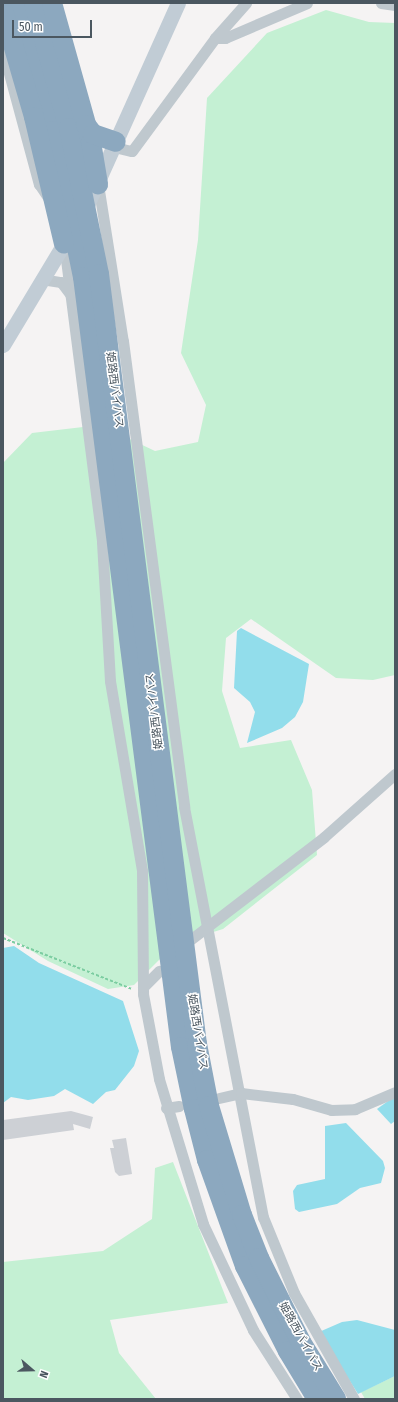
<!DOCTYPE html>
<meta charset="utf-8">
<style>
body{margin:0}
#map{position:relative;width:398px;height:1402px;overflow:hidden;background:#f5f3f3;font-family:"Fira Sans Condensed","Noto Sans JP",sans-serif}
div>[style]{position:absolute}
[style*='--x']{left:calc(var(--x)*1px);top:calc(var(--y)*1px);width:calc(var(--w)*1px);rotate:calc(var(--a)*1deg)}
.green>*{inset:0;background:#c4f0d3}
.water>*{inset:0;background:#92ddeb}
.building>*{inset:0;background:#cdd0d5}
.path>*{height:2px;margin-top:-1px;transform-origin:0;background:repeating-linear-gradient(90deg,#7ccda1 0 3px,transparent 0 5px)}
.street>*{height:11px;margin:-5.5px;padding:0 5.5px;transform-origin:5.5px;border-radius:5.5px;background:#bfc8ce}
.secondary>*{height:15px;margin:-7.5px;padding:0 7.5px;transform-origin:7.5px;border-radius:7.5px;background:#c1ccd5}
.highway>*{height:20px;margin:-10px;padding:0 10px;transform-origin:10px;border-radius:10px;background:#8ca8bf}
span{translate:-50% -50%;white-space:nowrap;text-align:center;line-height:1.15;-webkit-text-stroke:3px #fff;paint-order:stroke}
.street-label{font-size:11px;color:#4b5760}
.frame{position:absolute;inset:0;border:4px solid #4b5760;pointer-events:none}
.north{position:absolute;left:12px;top:1350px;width:40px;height:40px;-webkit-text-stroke:3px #fff;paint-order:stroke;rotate:110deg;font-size:11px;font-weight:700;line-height:16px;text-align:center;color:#4b5760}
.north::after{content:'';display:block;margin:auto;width:14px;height:18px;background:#4b5760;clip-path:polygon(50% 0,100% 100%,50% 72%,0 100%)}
.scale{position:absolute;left:12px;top:20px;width:80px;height:18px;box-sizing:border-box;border:2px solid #4b5760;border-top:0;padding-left:5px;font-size:12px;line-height:14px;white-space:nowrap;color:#4b5760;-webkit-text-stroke:3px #fff;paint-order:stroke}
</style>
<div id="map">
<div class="green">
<div style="clip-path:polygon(326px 10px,369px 22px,395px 23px,395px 675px,373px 680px,336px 678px,251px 619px,226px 638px,222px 691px,240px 748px,291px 740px,312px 790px,317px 855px,223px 929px,175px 944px,134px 985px,108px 989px,48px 961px,3px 933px,3px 463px,32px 433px,100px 425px,155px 451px,198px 442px,206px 405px,181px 353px,198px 240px,207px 98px,267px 33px)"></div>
<div style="clip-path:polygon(173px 1162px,228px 1303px,110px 1320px,119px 1353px,156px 1399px,3px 1399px,3px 1262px,103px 1251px,152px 1219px,155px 1168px)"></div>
<div style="clip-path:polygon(395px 1376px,395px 1399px,365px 1399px,361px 1392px)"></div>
</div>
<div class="water">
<div style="clip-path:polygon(241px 628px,309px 664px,303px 702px,295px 717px,282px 728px,247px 743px,255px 712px,250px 702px,234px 688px,237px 631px)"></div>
<div style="clip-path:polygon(14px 946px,39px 963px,123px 1001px,139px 1051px,134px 1066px,115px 1090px,106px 1092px,93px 1104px,65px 1089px,54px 1096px,28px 1100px,11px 1097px,3px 1103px,3px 948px)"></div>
<div style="clip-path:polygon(395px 1096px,395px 1121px,391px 1124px,377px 1109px)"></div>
<div style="clip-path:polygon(346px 1123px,383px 1161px,385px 1168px,381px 1183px,360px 1188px,337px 1204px,299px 1212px,295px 1209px,293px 1191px,297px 1185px,325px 1179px,325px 1126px)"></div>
<div style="clip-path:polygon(357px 1320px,395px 1330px,395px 1376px,358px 1394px,319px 1332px,342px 1322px)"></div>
</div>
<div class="building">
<div style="clip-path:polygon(71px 1111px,93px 1117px,90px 1129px,73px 1124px,74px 1130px,3px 1140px,3px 1120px)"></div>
<div style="clip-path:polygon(126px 1138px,132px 1174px,119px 1176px,115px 1172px,110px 1148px,114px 1148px,112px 1140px)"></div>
</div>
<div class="path">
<div style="--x:3;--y:938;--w:139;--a:21.6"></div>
</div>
<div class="street">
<div style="--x:381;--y:3;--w:14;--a:8"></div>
<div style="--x:215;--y:38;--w:10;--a:0"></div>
<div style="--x:225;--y:38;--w:89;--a:-23.1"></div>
<div style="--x:3;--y:51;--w:138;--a:74.9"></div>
<div style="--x:39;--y:184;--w:18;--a:56"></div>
<div style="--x:114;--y:147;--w:18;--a:13"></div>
<div style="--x:132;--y:151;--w:140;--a:-53.7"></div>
<div style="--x:215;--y:38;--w:47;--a:-48.5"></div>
<div style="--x:98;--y:184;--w:159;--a:81"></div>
<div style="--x:123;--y:341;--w:470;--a:82.5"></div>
<div style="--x:184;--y:807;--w:418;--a:79.1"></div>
<div style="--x:263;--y:1217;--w:82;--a:67.8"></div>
<div style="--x:294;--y:1293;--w:122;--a:60.5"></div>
<div style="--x:64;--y:244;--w:300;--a:82.7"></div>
<div style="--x:102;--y:542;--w:139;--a:86.7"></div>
<div style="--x:110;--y:681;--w:193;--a:80.4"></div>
<div style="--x:142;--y:871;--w:123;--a:89.5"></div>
<div style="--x:143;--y:994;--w:86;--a:79.3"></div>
<div style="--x:159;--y:1079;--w:152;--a:73.1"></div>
<div style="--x:203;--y:1224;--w:117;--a:64.7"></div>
<div style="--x:253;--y:1330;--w:82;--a:57.5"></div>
<div style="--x:41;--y:279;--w:20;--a:9"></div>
<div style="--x:61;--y:282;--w:15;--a:53"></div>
<div style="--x:190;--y:940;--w:169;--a:-37.5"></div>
<div style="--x:324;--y:837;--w:95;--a:-41.6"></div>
<div style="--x:143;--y:987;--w:23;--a:-45"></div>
<div style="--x:219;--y:1098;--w:23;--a:-13"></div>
<div style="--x:241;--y:1093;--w:52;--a:6.6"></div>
<div style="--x:293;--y:1099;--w:40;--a:16"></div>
<div style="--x:331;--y:1110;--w:24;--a:-2"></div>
<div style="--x:355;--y:1109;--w:43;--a:-23"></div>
<div style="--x:166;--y:1108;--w:13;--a:-9"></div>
</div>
<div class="secondary">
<div style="--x:84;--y:212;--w:229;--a:-65.8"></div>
<div style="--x:3;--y:345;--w:128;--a:-59"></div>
</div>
<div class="highway">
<div style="--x:17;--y:3;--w:133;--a:74.3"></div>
<div style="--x:53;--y:131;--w:149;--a:78.4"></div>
<div style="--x:83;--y:277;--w:776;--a:82.75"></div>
<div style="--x:181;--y:1047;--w:63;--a:78.2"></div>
<div style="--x:194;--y:1109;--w:53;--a:75.7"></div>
<div style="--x:207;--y:1160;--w:113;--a:70.3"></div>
<div style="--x:245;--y:1266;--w:95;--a:63.2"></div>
<div style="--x:288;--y:1351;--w:56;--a:58.9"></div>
<div style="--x:34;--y:3;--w:130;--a:74.4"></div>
<div style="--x:69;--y:128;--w:149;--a:78.4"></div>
<div style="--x:99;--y:274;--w:776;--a:82.75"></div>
<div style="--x:197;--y:1044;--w:63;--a:79"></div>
<div style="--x:209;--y:1106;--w:114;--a:73.2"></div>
<div style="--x:242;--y:1215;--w:46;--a:68.4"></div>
<div style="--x:259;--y:1258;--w:94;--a:63.4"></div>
<div style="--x:301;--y:1342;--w:67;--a:58.4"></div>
<div style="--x:52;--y:3;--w:144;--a:74.3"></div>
<div style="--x:91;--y:142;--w:43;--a:80.5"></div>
<div style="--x:3;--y:10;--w:111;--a:73.8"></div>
<div style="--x:34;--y:117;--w:130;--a:76.7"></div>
<div style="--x:86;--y:125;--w:11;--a:52"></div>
<div style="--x:93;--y:134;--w:24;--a:19"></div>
</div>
<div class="street-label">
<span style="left:114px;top:390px;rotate:83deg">姫路西バイパス</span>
<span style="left:155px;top:711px;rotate:-97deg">姫路西バイパス</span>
<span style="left:197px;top:1032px;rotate:81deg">姫路西バイパス</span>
<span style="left:300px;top:1337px;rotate:61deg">姫路西バイパス</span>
</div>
<div class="frame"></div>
<div class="north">N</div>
<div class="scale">50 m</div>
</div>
